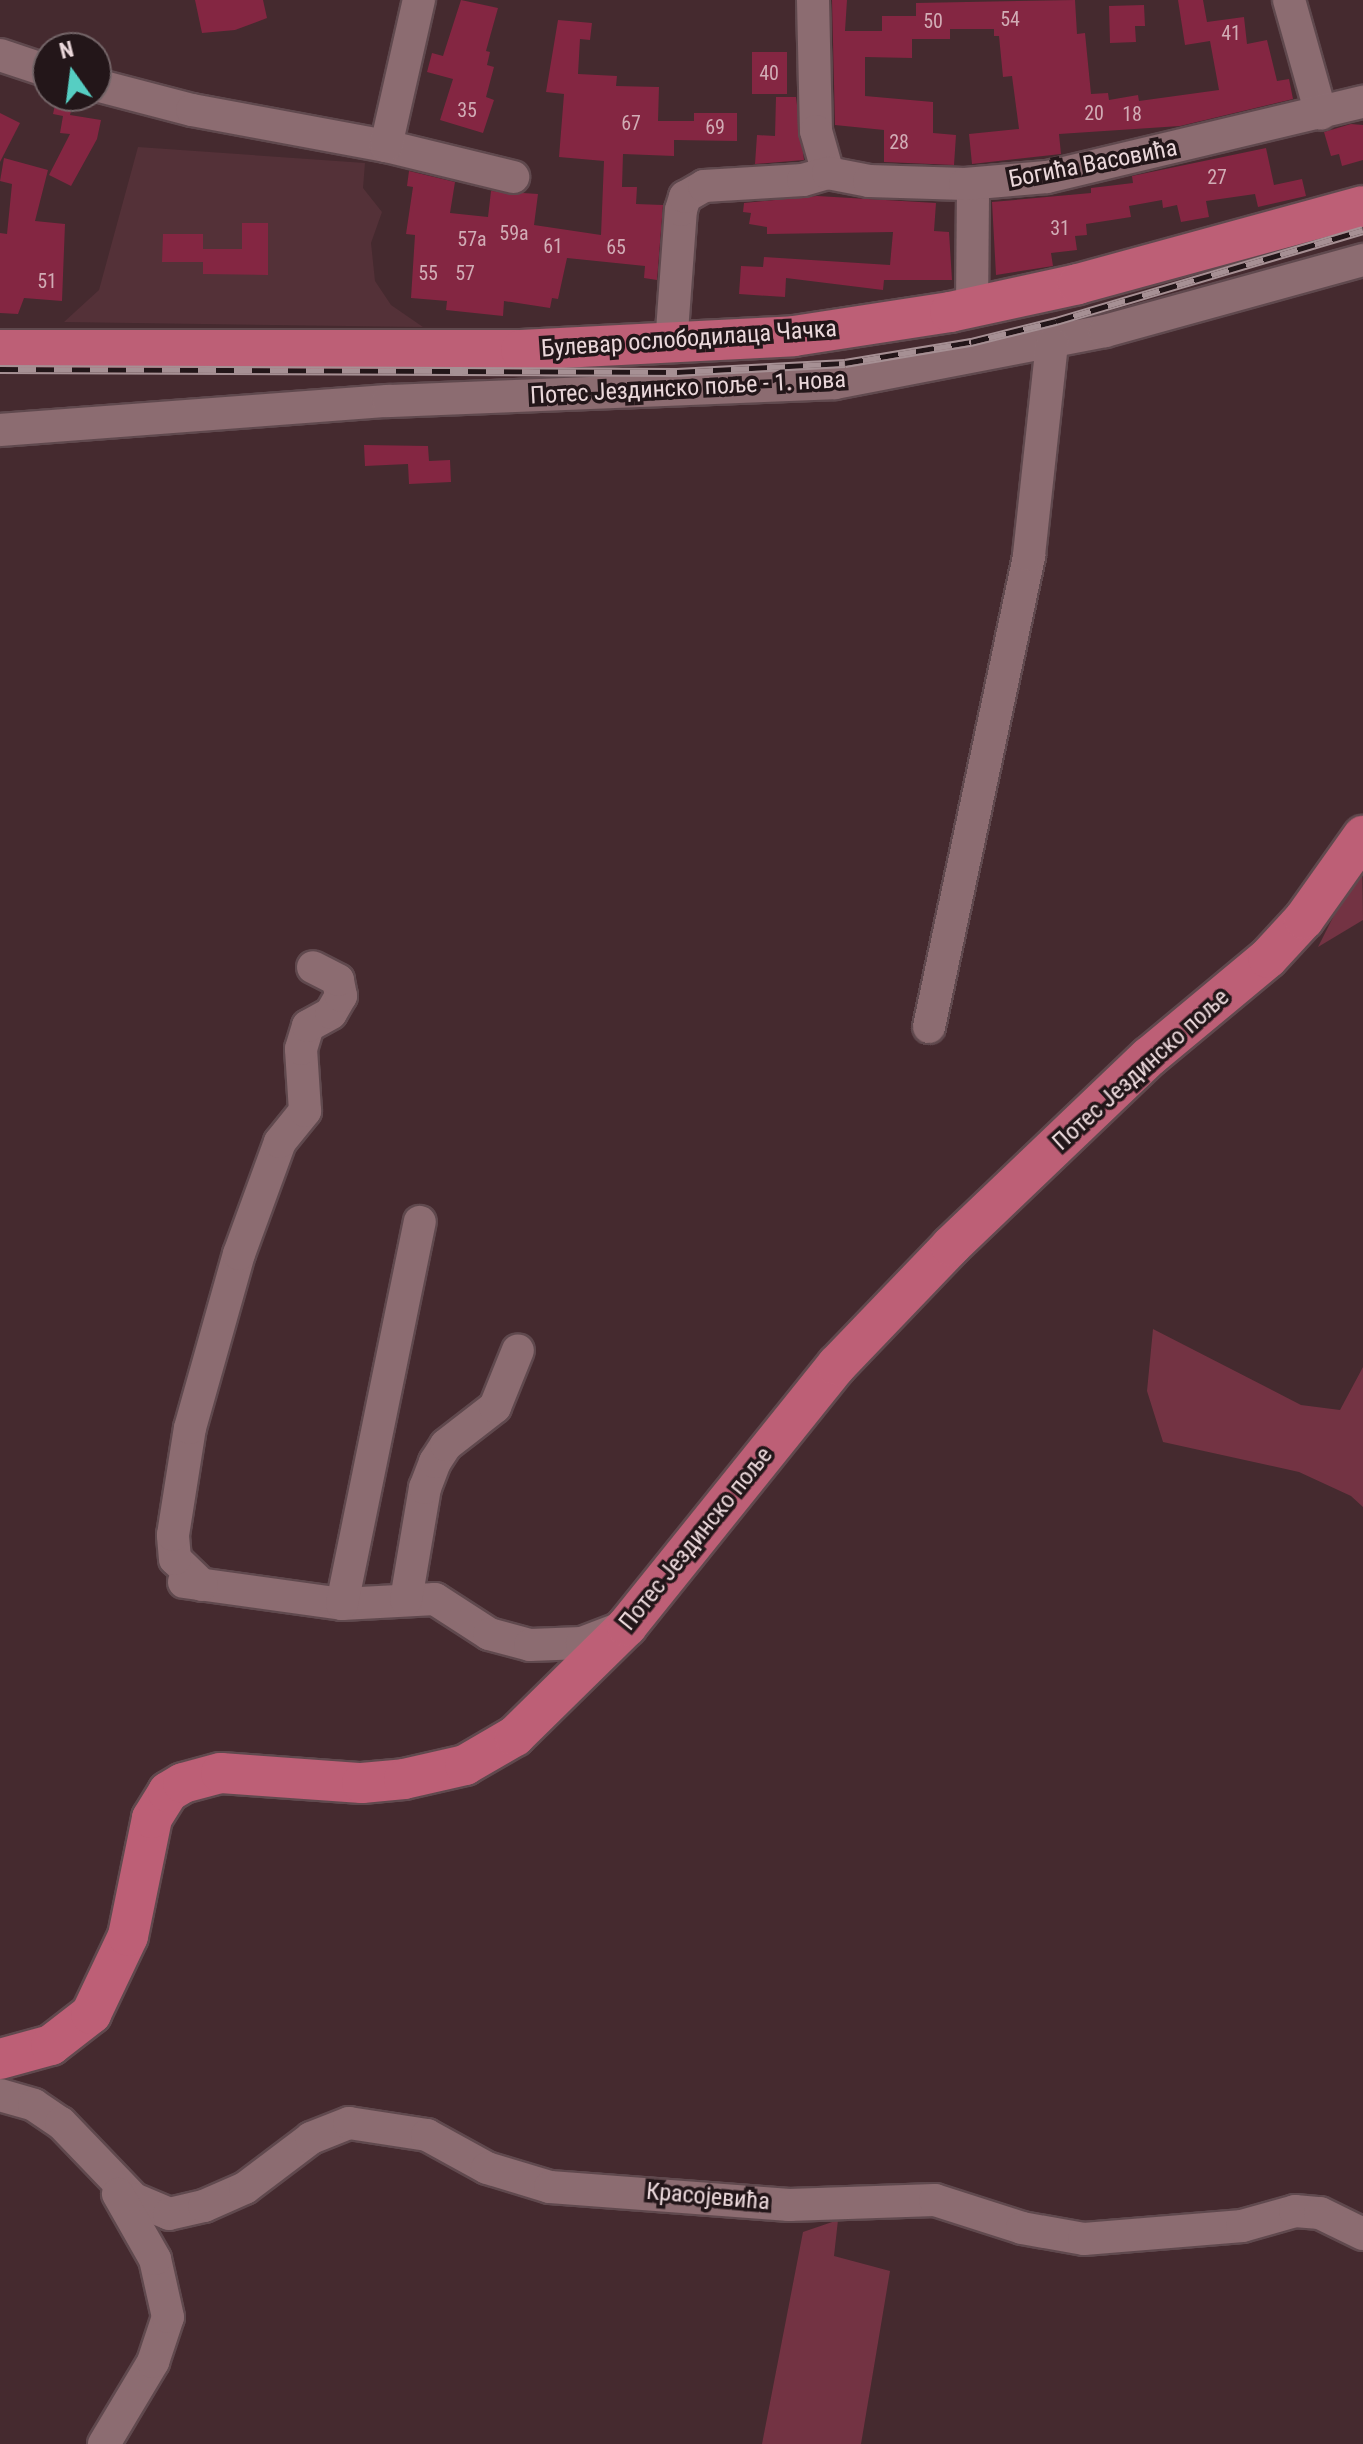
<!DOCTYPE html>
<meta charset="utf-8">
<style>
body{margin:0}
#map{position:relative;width:1363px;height:2444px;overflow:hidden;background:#452a2f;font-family:"Roboto Condensed",sans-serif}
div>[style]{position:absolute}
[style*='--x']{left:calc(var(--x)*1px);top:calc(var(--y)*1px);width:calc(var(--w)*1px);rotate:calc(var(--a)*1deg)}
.built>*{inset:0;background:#543138}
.green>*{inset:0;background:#733343}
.building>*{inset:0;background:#842642}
.roads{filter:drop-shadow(2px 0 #60494e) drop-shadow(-2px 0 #60494e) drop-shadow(0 2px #60494e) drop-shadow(0 -2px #60494e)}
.minor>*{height:32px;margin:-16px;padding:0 16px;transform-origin:16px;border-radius:16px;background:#8c6c71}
.major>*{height:40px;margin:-20px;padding:0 20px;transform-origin:20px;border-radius:20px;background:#bd5f76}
.rail>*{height:9px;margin-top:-4.5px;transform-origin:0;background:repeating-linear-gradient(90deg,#231619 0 18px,#a69094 0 36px);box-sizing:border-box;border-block:2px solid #a69094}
span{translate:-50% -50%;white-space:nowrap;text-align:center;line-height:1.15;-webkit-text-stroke:7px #231619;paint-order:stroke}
.number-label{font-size:20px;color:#d1acb5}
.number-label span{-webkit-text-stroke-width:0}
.street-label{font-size:24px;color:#ebd8db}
.north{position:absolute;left:32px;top:32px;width:80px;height:80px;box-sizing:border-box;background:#231619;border:2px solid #736467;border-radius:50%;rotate:346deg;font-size:22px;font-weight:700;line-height:32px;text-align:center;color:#ebd8db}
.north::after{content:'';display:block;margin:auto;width:28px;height:36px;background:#56cec3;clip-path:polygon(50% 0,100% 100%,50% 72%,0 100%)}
</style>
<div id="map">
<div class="built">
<div style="clip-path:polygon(138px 147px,365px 163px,363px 188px,382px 212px,371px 243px,375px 281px,391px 305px,423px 327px,64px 322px,99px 290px)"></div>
</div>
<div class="green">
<div style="clip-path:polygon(1362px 860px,1363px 920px,1318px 947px)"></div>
<div style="clip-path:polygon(1153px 1329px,1301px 1405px,1340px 1410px,1363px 1367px,1363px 1507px,1351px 1496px,1299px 1472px,1163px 1442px,1147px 1391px)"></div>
<div style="clip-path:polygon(838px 2220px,834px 2256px,890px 2271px,861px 2444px,762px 2444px,803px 2232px)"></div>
</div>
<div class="building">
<div style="clip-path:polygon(195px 0,263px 0,267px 18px,235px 30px,202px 33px)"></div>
<div style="clip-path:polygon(461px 0,498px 8px,486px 51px,490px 52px,487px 65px,494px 67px,486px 97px,494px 100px,483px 133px,440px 120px,453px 79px,427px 72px,432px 53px,443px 56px)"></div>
<div style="clip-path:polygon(832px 0,847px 0,845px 31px,882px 31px,882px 16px,916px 16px,916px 3px,1075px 0,1077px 34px,1085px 33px,1091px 94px,1108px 93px,1109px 100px,1138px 95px,1139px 101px,1219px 90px,1210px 41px,1185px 45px,1178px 0,1203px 0,1207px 22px,1244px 17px,1247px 44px,1267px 40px,1277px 81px,1289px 79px,1293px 99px,1180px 126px,1059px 134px,1061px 154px,972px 164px,969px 134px,1019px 129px,1012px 76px,1003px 77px,999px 36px,994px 36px,994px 29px,950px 29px,950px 39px,912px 39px,912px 58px,865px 57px,865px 96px,933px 102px,933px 133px,956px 135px,954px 165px,884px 162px,884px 130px,835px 125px)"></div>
<div style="clip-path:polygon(1144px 5px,1145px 26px,1135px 26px,1136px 42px,1110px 43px,1109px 6px)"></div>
<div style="clip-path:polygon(558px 20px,592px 23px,590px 40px,580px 39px,578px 74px,617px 76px,616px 86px,659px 87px,658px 121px,694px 121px,694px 113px,737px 113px,737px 141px,674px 140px,674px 156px,623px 154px,622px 187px,637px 187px,636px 204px,663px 205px,657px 280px,644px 278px,645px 266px,567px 258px,558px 299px,552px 298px,550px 308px,504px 301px,503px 316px,446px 310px,447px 301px,411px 298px,415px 235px,406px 234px,413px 187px,407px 186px,409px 171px,455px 182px,450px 213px,488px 217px,491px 191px,538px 194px,534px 225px,601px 235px,604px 161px,559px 157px,564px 94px,546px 92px)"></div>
<div style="clip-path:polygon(752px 52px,787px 52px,787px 94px,752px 94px)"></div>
<div style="clip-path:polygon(57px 96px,75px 96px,70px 115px,101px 120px,97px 139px,71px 186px,49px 175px,70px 134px,60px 133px,63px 116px,53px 114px)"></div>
<div style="clip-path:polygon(776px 97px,796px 97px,804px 160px,755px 164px,757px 135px,775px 136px)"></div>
<div style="clip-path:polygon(0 113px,20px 123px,0 162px)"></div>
<div style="clip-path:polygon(1351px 124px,1363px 125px,1363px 160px,1342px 166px,1339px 154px,1331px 156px,1324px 132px)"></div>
<div style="clip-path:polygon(1266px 148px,1274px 185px,1302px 179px,1306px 196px,1258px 207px,1255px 194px,1206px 201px,1209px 217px,1181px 222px,1177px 205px,1163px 208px,1162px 200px,1129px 206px,1131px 217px,1086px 224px,1087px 235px,1075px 236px,1077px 250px,1051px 253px,1053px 266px,996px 275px,992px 202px,1091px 193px,1091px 188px,1133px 183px,1132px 176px)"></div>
<div style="clip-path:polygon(4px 158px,48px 170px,35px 221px,65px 224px,62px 301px,24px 298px,18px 314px,0 313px,0 233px,7px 234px,12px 184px,0 181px)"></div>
<div style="clip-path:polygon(817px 196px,936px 203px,934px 231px,949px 232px,952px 280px,884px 280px,883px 290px,786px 278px,785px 297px,739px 294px,741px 266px,763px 267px,764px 257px,890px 265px,893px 232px,767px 234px,767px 227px,749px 224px,751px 213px,743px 212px,744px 203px)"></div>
<div style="clip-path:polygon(242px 223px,268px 223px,268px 275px,203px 274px,203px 262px,162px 262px,163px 234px,203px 234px,203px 249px,242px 249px)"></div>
<div style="clip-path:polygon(364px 445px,428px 446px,429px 461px,450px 460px,451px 482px,409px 484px,408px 464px,365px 466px)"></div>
</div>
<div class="roads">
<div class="minor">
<div style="--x:813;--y:0;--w:131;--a:88.7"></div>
<div style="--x:816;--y:131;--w:44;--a:74.1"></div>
<div style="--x:1289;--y:0;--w:118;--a:74.3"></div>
<div style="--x:0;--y:55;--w:51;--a:18.4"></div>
<div style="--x:96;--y:85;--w:99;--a:14.6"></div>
<div style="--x:192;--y:110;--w:197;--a:10.5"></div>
<div style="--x:386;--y:146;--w:131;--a:13.7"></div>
<div style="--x:386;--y:146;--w:150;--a:-77.3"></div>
<div style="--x:972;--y:307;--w:123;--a:-89.5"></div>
<div style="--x:671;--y:345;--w:135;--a:-85.8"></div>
<div style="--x:681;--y:210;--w:14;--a:-73"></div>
<div style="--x:685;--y:197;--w:22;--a:-30"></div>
<div style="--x:704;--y:186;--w:99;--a:-3.5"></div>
<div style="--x:803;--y:180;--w:26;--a:-16"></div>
<div style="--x:828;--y:173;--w:42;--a:11"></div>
<div style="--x:869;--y:181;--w:96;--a:1.8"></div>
<div style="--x:965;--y:184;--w:82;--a:-4.9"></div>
<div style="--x:1047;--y:177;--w:325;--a:-13.4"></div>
<div style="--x:0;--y:430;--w:389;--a:-4.3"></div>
<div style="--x:388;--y:401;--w:447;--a:-2.3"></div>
<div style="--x:835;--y:383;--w:275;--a:-10.9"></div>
<div style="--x:1105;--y:331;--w:268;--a:-15.4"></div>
<div style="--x:929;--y:1027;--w:482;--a:-78"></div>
<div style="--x:1029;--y:555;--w:213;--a:-83.8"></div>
<div style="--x:184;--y:1582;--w:160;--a:7.9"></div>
<div style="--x:342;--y:1604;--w:93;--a:-3.1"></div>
<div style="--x:435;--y:1599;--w:64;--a:32.9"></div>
<div style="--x:489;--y:1634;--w:42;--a:15"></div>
<div style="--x:530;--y:1645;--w:52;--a:-2.2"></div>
<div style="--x:582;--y:1643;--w:42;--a:-21"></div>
<div style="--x:202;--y:1585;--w:37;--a:-136"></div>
<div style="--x:175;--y:1559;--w:24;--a:-95"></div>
<div style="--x:173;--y:1535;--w:108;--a:-81"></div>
<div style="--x:190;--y:1428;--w:181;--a:-74.3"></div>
<div style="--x:239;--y:1254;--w:119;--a:-69.9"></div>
<div style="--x:280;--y:1142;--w:40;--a:-51"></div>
<div style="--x:305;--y:1111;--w:62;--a:-93.7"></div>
<div style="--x:301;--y:1049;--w:24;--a:-73"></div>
<div style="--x:308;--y:1026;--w:26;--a:-29"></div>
<div style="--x:331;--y:1013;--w:20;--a:-60"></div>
<div style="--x:341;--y:996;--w:16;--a:-101"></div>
<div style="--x:338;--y:980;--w:28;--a:-153"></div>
<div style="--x:406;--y:1600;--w:114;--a:-80.4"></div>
<div style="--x:425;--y:1488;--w:28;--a:-69"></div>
<div style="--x:435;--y:1462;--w:20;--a:-57"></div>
<div style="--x:446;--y:1445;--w:62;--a:-37.8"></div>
<div style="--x:495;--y:1407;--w:61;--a:-68"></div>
<div style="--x:342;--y:1604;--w:390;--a:-78.5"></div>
<div style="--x:0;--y:2095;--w:35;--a:16"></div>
<div style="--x:34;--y:2105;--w:32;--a:34"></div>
<div style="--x:61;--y:2123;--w:105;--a:46.2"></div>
<div style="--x:134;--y:2199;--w:38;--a:23"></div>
<div style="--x:169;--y:2214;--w:36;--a:-13"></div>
<div style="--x:204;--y:2206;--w:45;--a:-23.7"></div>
<div style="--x:245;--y:2188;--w:83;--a:-37.1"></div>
<div style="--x:311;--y:2138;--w:41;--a:-21.5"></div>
<div style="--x:349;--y:2123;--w:79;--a:8.7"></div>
<div style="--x:427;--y:2135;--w:68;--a:28.8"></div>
<div style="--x:487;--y:2168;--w:66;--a:16.8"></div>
<div style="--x:550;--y:2187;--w:240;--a:4.3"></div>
<div style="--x:789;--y:2205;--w:146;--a:-2"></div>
<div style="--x:935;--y:2200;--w:91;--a:17.8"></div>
<div style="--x:1022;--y:2228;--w:63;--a:10.1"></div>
<div style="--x:1084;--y:2239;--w:159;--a:-4.7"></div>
<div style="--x:1242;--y:2226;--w:55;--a:-15.8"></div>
<div style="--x:1295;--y:2211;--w:25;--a:5"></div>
<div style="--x:1320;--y:2213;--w:48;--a:26"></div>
<div style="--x:104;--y:2444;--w:96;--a:-59.1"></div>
<div style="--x:153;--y:2362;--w:47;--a:-71.6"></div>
<div style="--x:168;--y:2317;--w:59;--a:-102.6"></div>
<div style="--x:155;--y:2259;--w:75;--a:-119.6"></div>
</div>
<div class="major">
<div style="--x:0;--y:350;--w:521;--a:0"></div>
<div style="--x:521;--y:350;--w:273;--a:-2.9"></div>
<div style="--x:794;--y:336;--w:158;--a:-8.7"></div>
<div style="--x:950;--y:312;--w:131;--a:-12.3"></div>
<div style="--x:1078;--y:284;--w:295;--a:-15.3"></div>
<div style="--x:0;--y:2059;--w:53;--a:-15.4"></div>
<div style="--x:51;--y:2045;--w:51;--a:-37.8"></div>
<div style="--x:91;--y:2014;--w:86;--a:-64.6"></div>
<div style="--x:128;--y:1936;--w:120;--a:-78.5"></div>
<div style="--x:152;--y:1818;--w:31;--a:-58"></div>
<div style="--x:168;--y:1792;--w:17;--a:-31"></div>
<div style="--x:183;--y:1783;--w:39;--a:-15"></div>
<div style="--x:221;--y:1773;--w:141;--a:4.1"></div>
<div style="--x:362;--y:1783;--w:42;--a:-5.4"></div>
<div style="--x:404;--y:1779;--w:63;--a:-12.9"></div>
<div style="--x:465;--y:1765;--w:58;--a:-30.1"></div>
<div style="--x:515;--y:1736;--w:157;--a:-44.5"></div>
<div style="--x:627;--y:1626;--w:335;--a:-51.2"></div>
<div style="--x:837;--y:1365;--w:165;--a:-46.2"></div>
<div style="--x:951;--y:1246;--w:274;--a:-43.7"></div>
<div style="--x:1149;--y:1057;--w:155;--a:-39.8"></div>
<div style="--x:1268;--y:958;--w:53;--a:-47.3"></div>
<div style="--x:1304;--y:919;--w:102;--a:-54.6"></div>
</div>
</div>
<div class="rail">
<div style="--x:0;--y:369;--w:677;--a:0.25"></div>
<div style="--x:677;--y:372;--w:168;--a:-3.1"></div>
<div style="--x:845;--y:363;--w:128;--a:-9.5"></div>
<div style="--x:971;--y:342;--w:88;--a:-13.9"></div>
<div style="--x:1056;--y:321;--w:320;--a:-16.5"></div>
</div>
<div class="number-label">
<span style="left:1010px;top:19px">54</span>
<span style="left:933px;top:21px">50</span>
<span style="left:1231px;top:33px">41</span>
<span style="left:769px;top:73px">40</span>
<span style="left:467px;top:110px">35</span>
<span style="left:1094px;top:113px">20</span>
<span style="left:1132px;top:114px">18</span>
<span style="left:631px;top:123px">67</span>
<span style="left:715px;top:127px">69</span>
<span style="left:899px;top:142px">28</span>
<span style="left:1217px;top:177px">27</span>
<span style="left:1060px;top:228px">31</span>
<span style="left:514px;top:233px">59a</span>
<span style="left:472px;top:239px">57a</span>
<span style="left:553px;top:246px">61</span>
<span style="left:616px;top:247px">65</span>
<span style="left:428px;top:273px">55</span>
<span style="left:465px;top:273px">57</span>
<span style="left:47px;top:281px">51</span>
</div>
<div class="street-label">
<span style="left:1093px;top:164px;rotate:-11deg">Богића Васовића</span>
<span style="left:689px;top:339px;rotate:-4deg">Булевар ослободилаца Чачка</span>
<span style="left:688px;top:388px;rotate:-3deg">Потес Јездинско поље - 1. нова</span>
<span style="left:1141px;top:1070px;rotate:-42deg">Потес Јездинско поље</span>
<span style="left:696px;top:1539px;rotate:-51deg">Потес Јездинско поље</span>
<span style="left:708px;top:2197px;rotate:5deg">Красојевића</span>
</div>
<div class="north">N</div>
</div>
